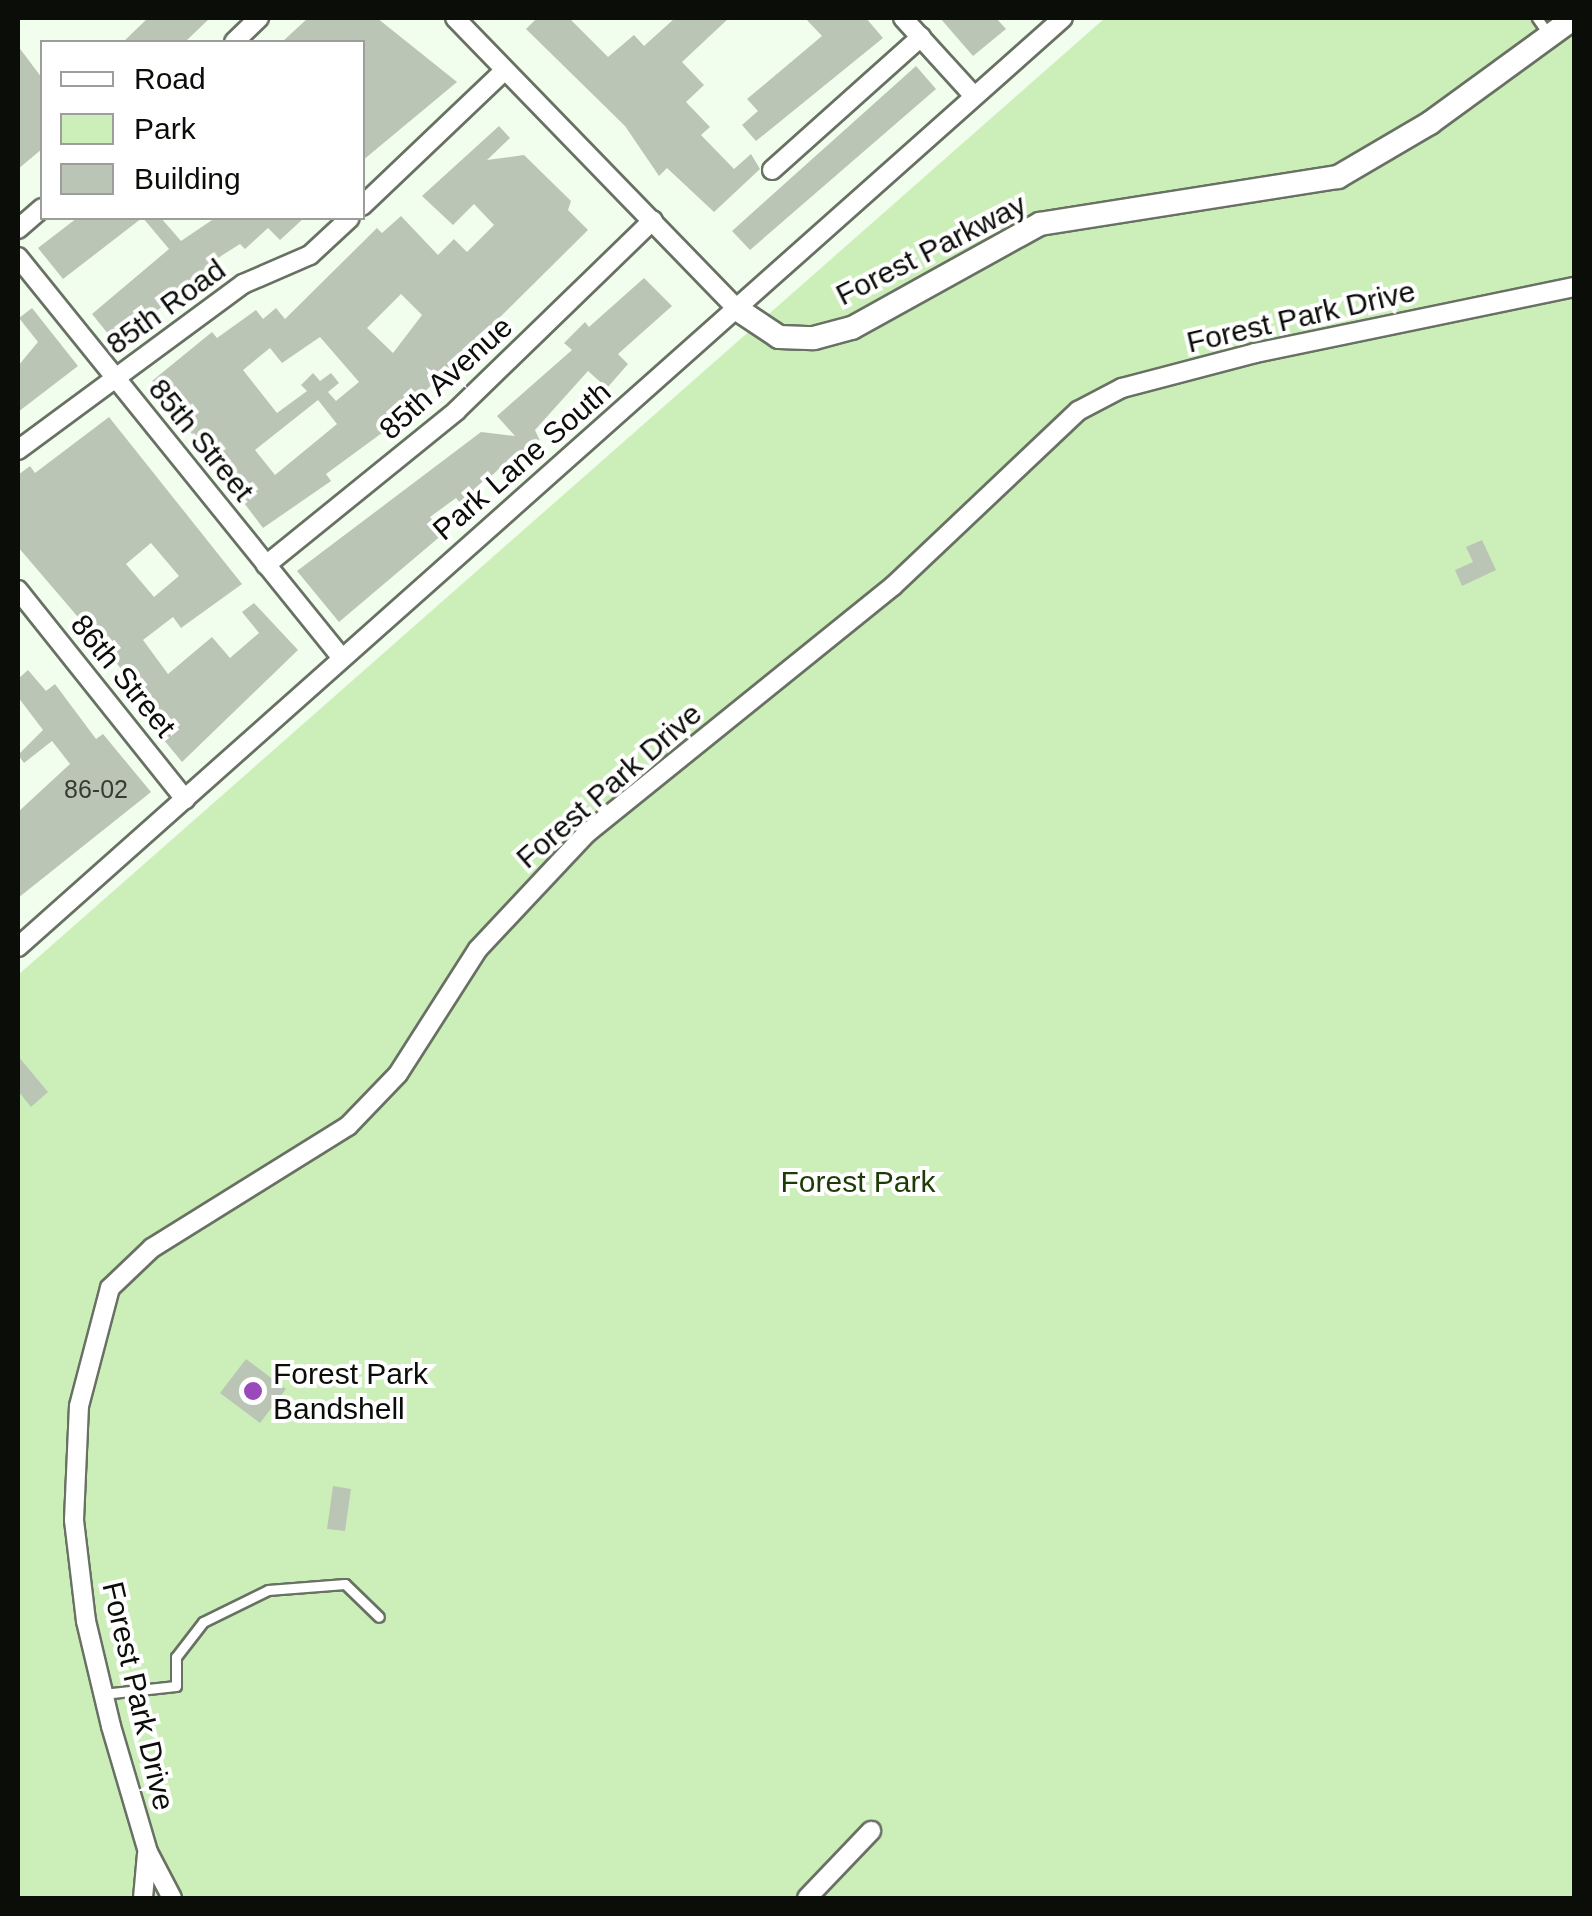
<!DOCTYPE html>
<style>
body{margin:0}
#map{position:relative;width:1592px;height:1916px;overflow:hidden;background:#f2feed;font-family:Arial,sans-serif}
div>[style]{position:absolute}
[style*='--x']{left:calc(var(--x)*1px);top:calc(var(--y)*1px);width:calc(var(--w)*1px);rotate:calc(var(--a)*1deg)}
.green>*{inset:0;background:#ccefba}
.building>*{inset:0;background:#bbc5b5}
.roads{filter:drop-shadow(2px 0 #687163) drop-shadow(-2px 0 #687163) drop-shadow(0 2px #687163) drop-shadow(0 -2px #687163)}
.service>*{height:9px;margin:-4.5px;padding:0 4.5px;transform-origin:4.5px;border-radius:4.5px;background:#fff}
.minor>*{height:18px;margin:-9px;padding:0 9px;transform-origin:9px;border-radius:9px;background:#fff}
.tertiary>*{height:22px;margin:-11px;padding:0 11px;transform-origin:11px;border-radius:11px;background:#fff}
.dots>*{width:28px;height:28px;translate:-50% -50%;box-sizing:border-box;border:5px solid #fff;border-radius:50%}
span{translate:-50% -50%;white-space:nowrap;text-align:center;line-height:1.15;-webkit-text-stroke:8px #fff;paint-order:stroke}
.number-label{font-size:25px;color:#363b33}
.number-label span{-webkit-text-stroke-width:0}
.street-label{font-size:30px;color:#0a0d08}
.park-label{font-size:30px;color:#1d3c05}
.poi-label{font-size:30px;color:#0a0d08}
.left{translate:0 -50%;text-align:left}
.frame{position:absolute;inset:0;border:20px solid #0a0d08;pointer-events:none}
.legend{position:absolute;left:40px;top:40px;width:325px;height:180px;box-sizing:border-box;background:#fff;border:2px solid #9d9e9c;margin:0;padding:12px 18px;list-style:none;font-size:30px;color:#0a0d08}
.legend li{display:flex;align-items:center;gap:20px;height:50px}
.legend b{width:50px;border:2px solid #9d9e9c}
</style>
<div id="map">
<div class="green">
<div style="clip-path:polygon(1105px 18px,1574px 18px,1574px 1898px,18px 1898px,18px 975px)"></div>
</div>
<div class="building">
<div style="clip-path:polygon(148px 18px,210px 18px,185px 42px,123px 42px)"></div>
<div style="clip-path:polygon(308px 18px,377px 18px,457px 82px,362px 161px,362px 42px,282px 42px)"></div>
<div style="clip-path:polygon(537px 18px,569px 18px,608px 57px,634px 35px,644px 46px,675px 18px,729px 18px,682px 62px,704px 85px,686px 102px,710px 127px,701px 135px,734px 169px,751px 154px,760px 169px,714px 212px,667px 168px,659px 176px,625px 126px,526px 29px)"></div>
<div style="clip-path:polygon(805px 18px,866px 18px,883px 38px,756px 141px,742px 125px,758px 111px,747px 99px,822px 36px)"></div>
<div style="clip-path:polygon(940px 18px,996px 18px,1006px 29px,973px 56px)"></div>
<div style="clip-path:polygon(18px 46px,42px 78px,42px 149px,18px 169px)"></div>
<div style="clip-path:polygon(916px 66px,936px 89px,750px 250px,732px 231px)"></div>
<div style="clip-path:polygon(evenodd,499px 126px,510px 138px,487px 160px,524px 155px,571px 201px,568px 210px,588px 230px,386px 430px,326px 474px,331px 481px,263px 528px,152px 381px,212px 332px,217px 338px,256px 310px,263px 319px,276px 308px,285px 319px,377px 228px,382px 233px,401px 216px,438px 255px,454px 239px,467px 252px,494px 225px,474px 204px,453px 225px,422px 196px,499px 126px,401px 294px,422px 315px,393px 353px,367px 328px,401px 294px,499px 126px,320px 337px,359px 382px,336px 401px,328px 392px,339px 383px,331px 373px,320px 381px,313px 373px,301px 385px,307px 391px,277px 413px,243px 370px,270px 348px,282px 363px,320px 337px,499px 126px,318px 400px,337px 424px,275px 475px,255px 450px,318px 400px)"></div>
<div style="clip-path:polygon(77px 218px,142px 218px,63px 279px,38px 248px)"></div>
<div style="clip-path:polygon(143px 218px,161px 218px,181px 241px,215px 218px,304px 218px,280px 240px,268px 228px,245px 249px,240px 244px,221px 256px,117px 345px,92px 314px,169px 249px)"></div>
<div style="clip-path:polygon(644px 278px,672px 306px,618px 354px,628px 364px,607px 388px,588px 371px,535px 430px,541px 443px,514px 455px,461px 504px,456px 498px,430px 517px,443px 534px,339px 622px,297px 571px,481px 432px,515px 436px,497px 416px,572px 350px,564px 343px,585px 322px,589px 327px)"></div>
<div style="clip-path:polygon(32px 308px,78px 366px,18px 412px,18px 366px,38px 342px,19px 318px)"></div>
<div style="clip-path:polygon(evenodd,109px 417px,242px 584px,181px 628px,173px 617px,143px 640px,168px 674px,212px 637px,230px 658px,259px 633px,242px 612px,254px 603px,298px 650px,182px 762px,131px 700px,139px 694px,113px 658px,18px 547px,18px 475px,30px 466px,35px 473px,109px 417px,151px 543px,179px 576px,154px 597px,126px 564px,151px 543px)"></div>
<div style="clip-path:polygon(1482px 540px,1496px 570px,1462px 586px,1455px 570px,1473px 562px,1466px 547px)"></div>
<div style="clip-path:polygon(28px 670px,46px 691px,55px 684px,96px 739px,103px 734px,151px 792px,18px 898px,18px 812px,70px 764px,52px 741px,24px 763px,18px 755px,43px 730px,18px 697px,18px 679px)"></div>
<div style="clip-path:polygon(18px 1056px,48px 1092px,31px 1107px,18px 1091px)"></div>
<div style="clip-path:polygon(246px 1359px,286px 1389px,260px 1423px,220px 1393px)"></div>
<div style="clip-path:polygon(333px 1486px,351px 1489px,345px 1531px,327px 1529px)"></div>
</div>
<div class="roads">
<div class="service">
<div style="--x:1537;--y:18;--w:19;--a:55"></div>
<div style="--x:103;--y:1694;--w:73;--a:-6.3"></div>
<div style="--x:176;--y:1686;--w:29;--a:-90"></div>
<div style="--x:176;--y:1657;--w:44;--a:-52.4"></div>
<div style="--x:203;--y:1622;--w:72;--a:-26.2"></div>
<div style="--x:268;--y:1590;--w:77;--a:-4.5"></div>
<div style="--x:345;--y:1584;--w:47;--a:44.1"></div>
</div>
<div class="minor">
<div style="--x:455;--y:18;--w:405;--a:45.9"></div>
<div style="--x:903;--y:18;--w:105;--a:47.7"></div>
<div style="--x:234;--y:42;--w:35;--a:-44"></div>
<div style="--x:772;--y:170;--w:200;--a:-41.8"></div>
<div style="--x:362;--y:206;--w:197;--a:-43.6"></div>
<div style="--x:18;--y:229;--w:32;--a:-41"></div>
<div style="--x:18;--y:257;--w:514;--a:51.08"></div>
<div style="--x:18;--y:450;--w:280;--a:-36.4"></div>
<div style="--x:243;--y:284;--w:73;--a:-23.4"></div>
<div style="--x:310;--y:255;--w:54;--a:-42.8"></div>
<div style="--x:266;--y:565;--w:245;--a:-39"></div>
<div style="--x:456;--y:411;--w:274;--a:-44.1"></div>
<div style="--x:18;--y:590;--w:268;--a:51.4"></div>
<div style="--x:18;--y:947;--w:1398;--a:-41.64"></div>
<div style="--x:143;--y:1898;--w:44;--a:-84.8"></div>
<div style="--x:172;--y:1898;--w:52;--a:-117.6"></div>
<div style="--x:148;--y:1852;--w:131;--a:-106.4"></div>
<div style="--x:111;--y:1726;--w:108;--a:-103.4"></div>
<div style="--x:86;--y:1621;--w:102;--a:-96.8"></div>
<div style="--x:74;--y:1520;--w:114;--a:-87.5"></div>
<div style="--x:79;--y:1406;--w:122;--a:-75.3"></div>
<div style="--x:110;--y:1288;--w:58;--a:-43.6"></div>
<div style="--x:152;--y:1248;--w:231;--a:-31.9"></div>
<div style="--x:348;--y:1126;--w:72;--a:-46.1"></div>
<div style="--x:398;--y:1074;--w:148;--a:-57.4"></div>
<div style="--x:478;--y:949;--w:159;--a:-46.8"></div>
<div style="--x:587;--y:833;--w:393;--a:-38.9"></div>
<div style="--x:893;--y:586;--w:255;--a:-43.4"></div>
<div style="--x:1078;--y:411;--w:50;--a:-27.6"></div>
<div style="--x:1122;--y:388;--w:138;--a:-14.7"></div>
<div style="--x:1255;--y:353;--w:326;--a:-11.7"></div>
<div style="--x:807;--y:1898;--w:93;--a:-46.3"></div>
</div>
<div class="tertiary">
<div style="--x:737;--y:309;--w:50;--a:33.7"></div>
<div style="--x:779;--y:337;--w:35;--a:2"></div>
<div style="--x:814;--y:338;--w:39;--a:-15"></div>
<div style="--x:852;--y:328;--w:215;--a:-29"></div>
<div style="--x:1040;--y:224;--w:302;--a:-9"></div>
<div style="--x:1338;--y:177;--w:107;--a:-30.4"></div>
<div style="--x:1430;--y:123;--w:178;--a:-36.1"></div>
</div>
</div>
<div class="dots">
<div style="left:253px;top:1391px;background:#9949b9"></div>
</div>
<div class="number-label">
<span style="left:96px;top:789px">86-02</span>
</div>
<div class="street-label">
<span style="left:931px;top:250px;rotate:-27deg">Forest Parkway</span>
<span style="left:166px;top:307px;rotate:-36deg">85th Road</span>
<span style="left:1301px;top:317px;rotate:-13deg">Forest Park Drive</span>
<span style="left:446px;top:378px;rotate:-42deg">85th Avenue</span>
<span style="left:201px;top:440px;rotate:51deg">85th Street</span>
<span style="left:522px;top:461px;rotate:-41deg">Park Lane South</span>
<span style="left:123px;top:676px;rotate:51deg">86th Street</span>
<span style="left:609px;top:786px;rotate:-41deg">Forest Park Drive</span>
<span style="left:138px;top:1696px;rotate:77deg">Forest Park Drive</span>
</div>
<div class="park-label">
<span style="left:858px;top:1182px">Forest Park</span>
</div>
<div class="poi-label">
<span class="left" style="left:273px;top:1391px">Forest Park<br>Bandshell</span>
</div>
<div class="frame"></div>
<ul class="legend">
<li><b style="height:12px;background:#fff"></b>Road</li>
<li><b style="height:28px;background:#ccefba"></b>Park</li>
<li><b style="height:28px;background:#bbc5b5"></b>Building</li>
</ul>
</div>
